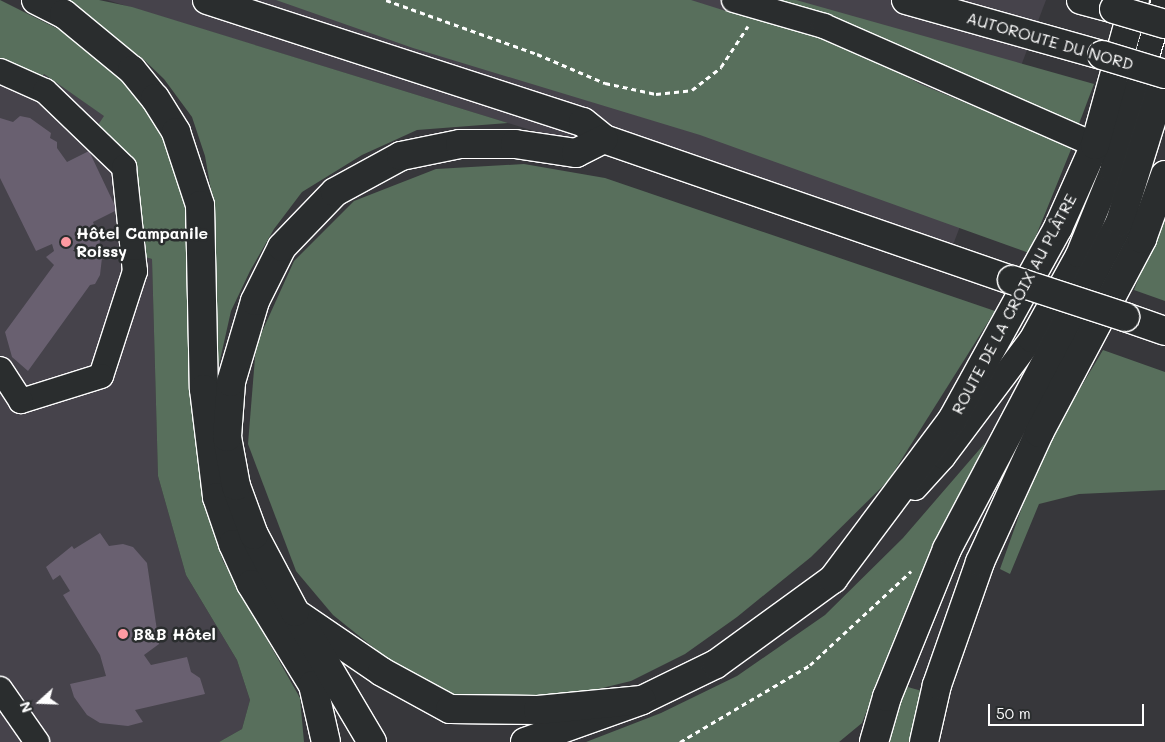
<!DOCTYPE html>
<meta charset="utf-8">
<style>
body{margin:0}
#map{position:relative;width:1165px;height:742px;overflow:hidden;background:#37373b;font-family:Mali,sans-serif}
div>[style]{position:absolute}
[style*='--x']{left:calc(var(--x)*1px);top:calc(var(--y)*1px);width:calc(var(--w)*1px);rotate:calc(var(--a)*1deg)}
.built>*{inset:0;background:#46434b}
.green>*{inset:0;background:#586f5c}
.building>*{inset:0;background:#696070}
.path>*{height:3px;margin-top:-1.5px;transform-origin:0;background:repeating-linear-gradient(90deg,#fff 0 5px,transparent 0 9px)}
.roads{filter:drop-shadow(1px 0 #fff) drop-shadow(-1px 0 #fff) drop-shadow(0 1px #fff) drop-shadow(0 -1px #fff)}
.minor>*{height:24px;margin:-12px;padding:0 12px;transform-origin:12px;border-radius:12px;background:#2a2d2e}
.major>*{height:28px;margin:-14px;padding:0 14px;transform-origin:14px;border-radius:14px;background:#2a2d2e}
.highway>*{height:28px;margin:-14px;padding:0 14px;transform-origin:14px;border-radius:14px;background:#2a2d2e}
.bridges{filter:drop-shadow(1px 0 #fff) drop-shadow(-1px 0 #fff) drop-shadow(0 1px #fff) drop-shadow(0 -1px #fff)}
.highway-bridge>*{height:28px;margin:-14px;padding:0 14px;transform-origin:14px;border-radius:14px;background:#2a2d2e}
.dots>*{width:14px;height:14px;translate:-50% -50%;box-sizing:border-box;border:2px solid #2a2d2e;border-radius:50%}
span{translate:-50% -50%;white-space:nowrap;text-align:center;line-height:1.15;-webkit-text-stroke:5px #2a2d2e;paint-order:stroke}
.street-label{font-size:16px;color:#fff}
.poi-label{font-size:16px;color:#fff;font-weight:700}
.left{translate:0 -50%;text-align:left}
.north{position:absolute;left:15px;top:677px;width:50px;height:50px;-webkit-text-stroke:4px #2a2d2e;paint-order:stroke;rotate:250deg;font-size:14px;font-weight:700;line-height:20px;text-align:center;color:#fff}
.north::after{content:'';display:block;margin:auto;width:18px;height:22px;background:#fff;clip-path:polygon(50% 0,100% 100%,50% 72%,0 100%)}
.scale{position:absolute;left:988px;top:704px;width:156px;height:22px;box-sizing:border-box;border:2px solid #fff;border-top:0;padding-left:6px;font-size:15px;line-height:18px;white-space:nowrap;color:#fff;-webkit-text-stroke:4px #2a2d2e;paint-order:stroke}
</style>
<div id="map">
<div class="built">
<div style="clip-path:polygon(107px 0,1046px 0,948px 258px)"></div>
<div style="clip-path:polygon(0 65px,44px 74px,105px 116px,138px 230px,146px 245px,145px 257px,152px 259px,158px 476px,186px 575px,237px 660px,250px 700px,242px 729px,219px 742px,0 742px)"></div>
</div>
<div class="green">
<div style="clip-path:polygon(0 0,70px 35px,103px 61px,137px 95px,165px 140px,182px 186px,188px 228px,196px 438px,205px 506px,223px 561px,300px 698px,304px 742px,219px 742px,242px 729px,250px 700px,237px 660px,186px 575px,158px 476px,152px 259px,145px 257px,146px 245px,96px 128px,104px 116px,44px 74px,40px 79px,0 66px)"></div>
<div style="clip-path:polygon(56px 0,99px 0,132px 7px,508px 123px,417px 130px,362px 155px,302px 192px,274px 229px,250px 271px,231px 311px,218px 369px,214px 207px,205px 156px,192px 117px,164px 79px,142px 58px)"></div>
<div style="clip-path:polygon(276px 0,691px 0,729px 12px,801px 19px,920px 84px,1072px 147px,1029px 253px,700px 135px,413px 48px)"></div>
<div style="clip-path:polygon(762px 0,796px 0,1094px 84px,1077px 129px)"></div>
<div style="clip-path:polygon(524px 164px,605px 178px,995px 311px,888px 481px,811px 557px,737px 617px,685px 654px,631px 681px,590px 691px,511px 702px,455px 700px,404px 672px,333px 615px,296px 571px,248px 444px,256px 345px,294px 261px,354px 201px,436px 169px)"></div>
<div style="clip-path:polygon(1165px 212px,1165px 301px,1134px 290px)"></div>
<div style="clip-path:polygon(1103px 350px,1165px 372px,1165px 490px,1079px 494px,1039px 504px,1010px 574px,1000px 569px,1026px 496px,1063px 417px)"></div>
<div style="clip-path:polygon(985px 443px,899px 629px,862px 723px,839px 742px,586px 742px,661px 713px,737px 676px,825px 615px,903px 538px)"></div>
<div style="clip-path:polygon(904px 686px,922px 691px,911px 742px,887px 742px)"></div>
</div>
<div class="building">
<div style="clip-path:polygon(20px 116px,30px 118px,51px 133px,50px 138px,57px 142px,57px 148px,67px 162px,89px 151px,117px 210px,93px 222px,100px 240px,99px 248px,103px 249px,100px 275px,95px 284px,90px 285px,28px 371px,12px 357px,5px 332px,54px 265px,46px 257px,54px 251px,52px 244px,36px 251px,0 178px,0 118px,13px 122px)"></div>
<div style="clip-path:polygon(100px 533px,109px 546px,123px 544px,133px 547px,147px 563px,159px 644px,144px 655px,151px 665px,187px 657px,191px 672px,200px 678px,205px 694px,135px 710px,143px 722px,128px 726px,100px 723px,87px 715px,74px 697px,70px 684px,106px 676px,100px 655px,63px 595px,70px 591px,60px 575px,53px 580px,46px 567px,72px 546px,74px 549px)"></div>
</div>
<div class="path">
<div style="--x:386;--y:0;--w:160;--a:19.7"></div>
<div style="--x:537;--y:54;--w:74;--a:23.1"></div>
<div style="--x:605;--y:83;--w:52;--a:12.2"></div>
<div style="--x:656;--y:94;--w:36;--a:-6"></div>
<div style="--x:692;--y:90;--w:37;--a:-38"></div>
<div style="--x:721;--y:67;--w:49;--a:-56.6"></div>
<div style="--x:680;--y:742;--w:151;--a:-30.6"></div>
<div style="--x:810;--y:665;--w:138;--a:-42.9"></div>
</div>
<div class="roads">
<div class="minor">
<div style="--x:734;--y:0;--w:94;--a:16.1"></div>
<div style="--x:824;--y:26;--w:296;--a:23.7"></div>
<div style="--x:0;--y:71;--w:49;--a:24"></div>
<div style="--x:45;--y:91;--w:110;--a:43.9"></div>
<div style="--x:124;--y:167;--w:105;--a:84"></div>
<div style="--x:135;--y:271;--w:110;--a:107.9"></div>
<div style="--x:101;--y:376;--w:84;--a:162.6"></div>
<div style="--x:21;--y:401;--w:38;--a:-123"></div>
<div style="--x:915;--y:488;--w:42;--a:-47.9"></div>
<div style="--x:943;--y:457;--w:146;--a:-53.1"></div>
<div style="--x:1031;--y:340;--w:97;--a:-61.1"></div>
<div style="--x:1078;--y:255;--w:91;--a:-68"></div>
<div style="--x:1112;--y:171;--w:179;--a:-73.1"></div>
<div style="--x:0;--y:689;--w:65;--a:55.1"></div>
</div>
<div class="major">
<div style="--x:525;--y:742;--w:124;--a:-19.7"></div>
<div style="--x:642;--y:700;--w:82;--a:-25.9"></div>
<div style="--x:716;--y:664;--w:145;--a:-36"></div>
<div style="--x:833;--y:579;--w:199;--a:-53.2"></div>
<div style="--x:952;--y:420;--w:219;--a:-61.1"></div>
<div style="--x:1058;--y:228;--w:91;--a:-66"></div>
<div style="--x:1095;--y:145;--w:150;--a:-74.6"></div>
<div style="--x:874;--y:742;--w:47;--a:-73.9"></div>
<div style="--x:887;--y:697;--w:160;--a:-67.9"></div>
<div style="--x:947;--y:549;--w:370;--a:-62.1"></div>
<div style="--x:1120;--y:222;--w:152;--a:-72.8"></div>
<div style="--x:924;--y:742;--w:58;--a:-77.2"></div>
<div style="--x:937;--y:685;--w:130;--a:-70.7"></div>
<div style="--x:980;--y:562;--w:142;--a:-65.4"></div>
<div style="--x:1039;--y:433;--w:220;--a:-62"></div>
<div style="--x:1142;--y:239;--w:68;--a:-70.2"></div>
</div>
<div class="highway">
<div style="--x:36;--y:0;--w:31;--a:27"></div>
<div style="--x:64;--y:14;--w:88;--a:39.5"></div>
<div style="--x:132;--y:70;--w:36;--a:51"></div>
<div style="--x:155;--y:98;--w:40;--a:58"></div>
<div style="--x:176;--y:132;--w:77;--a:71.8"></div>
<div style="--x:200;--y:205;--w:184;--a:88.8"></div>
<div style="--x:204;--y:389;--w:109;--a:83.1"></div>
<div style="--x:217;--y:497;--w:50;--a:71.2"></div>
<div style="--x:233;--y:544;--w:44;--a:65.8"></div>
<div style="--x:251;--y:584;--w:119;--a:58.5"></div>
<div style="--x:313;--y:685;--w:58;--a:77.2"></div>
<div style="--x:207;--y:0;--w:395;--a:18"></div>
<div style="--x:583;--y:122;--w:27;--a:39"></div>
<div style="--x:604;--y:139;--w:432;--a:19.1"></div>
<div style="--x:906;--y:0;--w:204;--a:15.7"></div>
<div style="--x:1081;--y:0;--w:34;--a:15"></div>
<div style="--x:1125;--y:317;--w:42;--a:19.3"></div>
<div style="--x:300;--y:616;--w:99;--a:34.3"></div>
<div style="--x:382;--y:672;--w:77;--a:28.6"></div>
<div style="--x:450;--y:709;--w:88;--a:0.7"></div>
<div style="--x:538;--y:710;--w:104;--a:-5.5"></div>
<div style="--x:372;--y:742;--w:151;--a:-120.6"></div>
<div style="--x:295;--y:612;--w:87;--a:-118"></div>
<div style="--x:254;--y:535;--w:52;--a:-110.2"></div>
<div style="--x:236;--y:486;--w:50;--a:-100.4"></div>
<div style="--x:227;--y:437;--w:55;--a:-85.8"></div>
<div style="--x:231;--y:382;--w:84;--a:-73.5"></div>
<div style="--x:255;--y:301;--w:60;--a:-63.4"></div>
<div style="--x:282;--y:247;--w:76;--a:-46.1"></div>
<div style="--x:335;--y:192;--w:75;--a:-28.6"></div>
<div style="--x:401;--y:156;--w:60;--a:-11.5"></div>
<div style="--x:460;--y:144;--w:55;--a:0"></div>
<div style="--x:515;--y:144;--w:62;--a:8.4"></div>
<div style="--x:576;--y:153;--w:31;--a:-27"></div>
</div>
</div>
<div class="bridges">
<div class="highway-bridge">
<div style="--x:1114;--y:9;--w:53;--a:16.4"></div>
<div style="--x:1102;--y:55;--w:66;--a:16.8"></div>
<div style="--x:1012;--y:280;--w:119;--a:18.1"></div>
</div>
</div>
<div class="dots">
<div style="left:66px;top:242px;background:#ff9aa2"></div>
<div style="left:123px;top:634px;background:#ff9aa2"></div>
</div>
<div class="street-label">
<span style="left:1050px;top:41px;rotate:16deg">AUTOROUTE DU NORD</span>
<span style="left:1014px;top:304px;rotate:-62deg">ROUTE DE LA CROIX AU PLÂTRE</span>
</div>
<div class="poi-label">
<span class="left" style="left:76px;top:242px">Hôtel Campanile<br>Roissy</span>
<span class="left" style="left:133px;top:634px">B&amp;B Hôtel</span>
</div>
<div class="north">N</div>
<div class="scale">50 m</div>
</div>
